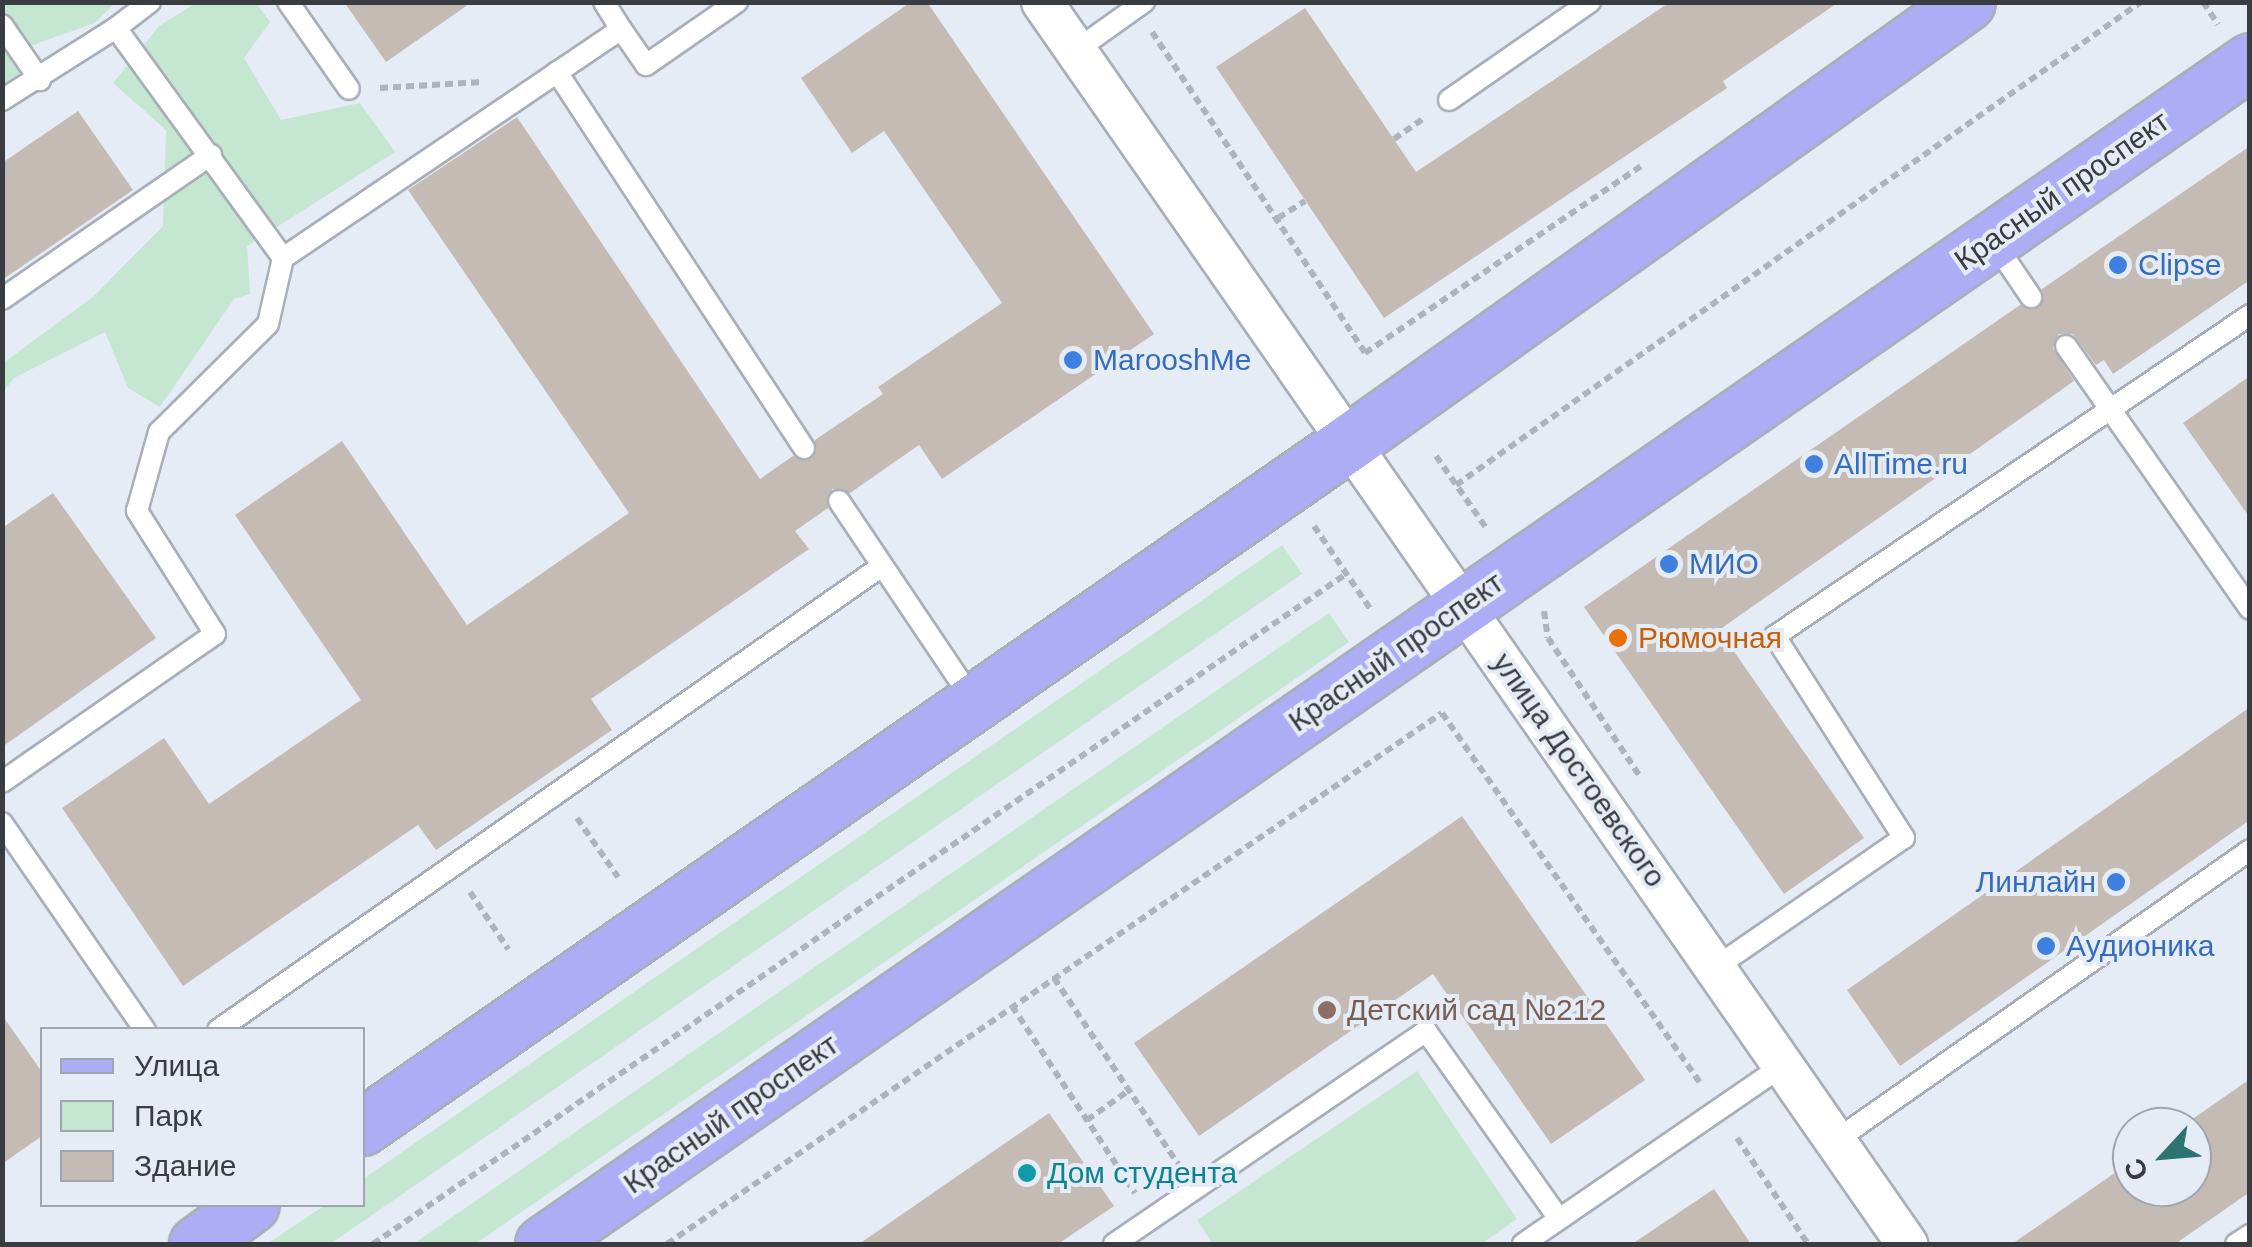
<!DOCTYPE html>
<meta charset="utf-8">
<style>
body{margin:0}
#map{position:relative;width:2252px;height:1247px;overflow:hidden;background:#e5ecf6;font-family:Arial,sans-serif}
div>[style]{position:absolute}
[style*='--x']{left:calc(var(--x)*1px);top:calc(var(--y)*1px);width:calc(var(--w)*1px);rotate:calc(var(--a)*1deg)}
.green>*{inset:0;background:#c5e7d1}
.building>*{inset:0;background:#c4bbb4}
.path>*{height:6px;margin-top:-3px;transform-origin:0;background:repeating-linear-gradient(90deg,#aeb4bc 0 8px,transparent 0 13px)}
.roads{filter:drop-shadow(2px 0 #a9afb8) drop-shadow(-2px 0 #a9afb8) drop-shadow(0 2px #a9afb8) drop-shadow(0 -2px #a9afb8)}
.lane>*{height:20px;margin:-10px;padding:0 10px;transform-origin:10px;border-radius:10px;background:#fff}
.street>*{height:40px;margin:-20px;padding:0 20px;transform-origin:20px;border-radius:20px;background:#fff}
.primary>*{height:55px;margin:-27.5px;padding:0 27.5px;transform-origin:27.5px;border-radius:27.5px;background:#acadf4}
.dots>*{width:28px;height:28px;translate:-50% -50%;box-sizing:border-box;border:5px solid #e5ecf6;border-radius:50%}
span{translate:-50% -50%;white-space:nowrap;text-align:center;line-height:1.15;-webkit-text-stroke:8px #e5ecf6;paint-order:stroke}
.street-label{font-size:30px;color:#393c40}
.shop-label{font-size:30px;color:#366cbe}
.left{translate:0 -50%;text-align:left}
.right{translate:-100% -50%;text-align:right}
.food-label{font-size:30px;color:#c56008}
.education-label{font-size:30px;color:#785e54}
.culture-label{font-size:30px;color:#0d838f}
.frame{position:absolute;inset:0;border:5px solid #393c40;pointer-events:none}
.legend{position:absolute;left:40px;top:1027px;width:325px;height:180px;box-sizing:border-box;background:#e5ecf6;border:2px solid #a0a6ad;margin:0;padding:12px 18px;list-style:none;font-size:30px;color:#393c40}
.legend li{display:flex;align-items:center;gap:20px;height:50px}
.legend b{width:50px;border:2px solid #a0a6ad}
.north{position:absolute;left:2112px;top:1107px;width:100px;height:100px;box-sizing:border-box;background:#e5ecf6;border:2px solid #a0a6ad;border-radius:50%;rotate:244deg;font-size:28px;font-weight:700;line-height:40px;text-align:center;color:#393c40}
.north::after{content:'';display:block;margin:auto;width:35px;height:45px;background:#2b7471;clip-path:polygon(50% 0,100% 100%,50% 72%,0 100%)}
</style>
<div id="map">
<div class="green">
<div style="clip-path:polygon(3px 3px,115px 3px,95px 23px,30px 46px,3px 111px)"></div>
<div style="clip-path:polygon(196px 3px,256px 3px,270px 22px,244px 58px,281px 120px,360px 103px,395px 152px,247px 246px,250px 294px,234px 299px,160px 407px,128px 388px,105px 332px,14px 378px,3px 392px,3px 363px,93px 297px,163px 226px,166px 130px,113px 83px,159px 26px)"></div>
<div style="clip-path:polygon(1282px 545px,1302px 574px,330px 1244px,267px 1244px,325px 1205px,362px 1204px,363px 1179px)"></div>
<div style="clip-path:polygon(1329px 613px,1349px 642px,475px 1244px,413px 1244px)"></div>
<div style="clip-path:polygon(1417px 1071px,1517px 1219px,1481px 1244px,1213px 1244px,1197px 1220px)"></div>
</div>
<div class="building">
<div style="clip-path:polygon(344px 2px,472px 2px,386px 62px)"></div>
<div style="clip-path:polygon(911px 2px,927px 2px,1154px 334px,942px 479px,919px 445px,850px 493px,832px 489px,828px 508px,795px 531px,809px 549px,591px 699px,612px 730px,436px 850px,418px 825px,183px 986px,62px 808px,164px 738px,209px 804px,361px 700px,235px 515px,342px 441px,467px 625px,629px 513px,408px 190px,517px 117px,760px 479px,793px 456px,812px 459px,815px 440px,883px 394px,878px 387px,1002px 303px,884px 131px,852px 153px,801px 78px)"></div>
<div style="clip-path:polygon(1670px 2px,1839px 2px,1723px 81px,1727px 88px,1384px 318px,1216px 67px,1305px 8px,1416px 172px)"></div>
<div style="clip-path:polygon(78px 111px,133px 190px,2px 280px,2px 163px)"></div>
<div style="clip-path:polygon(2250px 146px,2250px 280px,2113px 374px,2104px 360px,2096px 365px,2073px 334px,2059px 334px,2053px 348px,2074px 381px,1719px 630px,1864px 838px,1784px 894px,1584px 607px,2020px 305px,2039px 308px,2042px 289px)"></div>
<div style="clip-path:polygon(2250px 376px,2250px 518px,2183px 423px)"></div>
<div style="clip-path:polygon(53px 493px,156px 638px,2px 747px,2px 528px)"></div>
<div style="clip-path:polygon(2250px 707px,2250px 820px,1900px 1066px,1847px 990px)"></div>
<div style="clip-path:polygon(1462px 816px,1645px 1080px,1551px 1144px,1433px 974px,1199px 1136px,1134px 1043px)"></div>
<div style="clip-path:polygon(2px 1015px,42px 1072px,42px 1136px,2px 1164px)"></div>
<div style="clip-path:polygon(2250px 1079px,2250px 1192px,2175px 1244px,2012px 1244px,2132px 1161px,2132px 1187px,2192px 1187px,2192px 1127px,2181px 1127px)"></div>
<div style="clip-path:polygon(1049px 1113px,1114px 1206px,1058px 1244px,859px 1244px)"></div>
<div style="clip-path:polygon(1714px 1189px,1751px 1244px,1632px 1244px)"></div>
</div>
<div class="path">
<div style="--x:2203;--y:2;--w:27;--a:56"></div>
<div style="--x:1152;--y:32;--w:385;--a:56.4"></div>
<div style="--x:1365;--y:353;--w:333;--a:-34.1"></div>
<div style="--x:380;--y:88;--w:102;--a:-3.4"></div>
<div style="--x:1394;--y:139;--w:38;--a:-35"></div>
<div style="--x:1278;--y:218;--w:32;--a:-32"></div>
<div style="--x:1436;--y:456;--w:89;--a:55.1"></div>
<div style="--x:1456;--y:485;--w:838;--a:-35.19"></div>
<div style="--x:1314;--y:526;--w:102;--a:55.8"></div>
<div style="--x:1544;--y:611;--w:27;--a:82"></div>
<div style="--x:1548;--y:638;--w:164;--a:56.4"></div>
<div style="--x:577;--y:818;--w:72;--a:55.2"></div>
<div style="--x:470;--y:892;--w:69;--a:56.3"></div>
<div style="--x:1054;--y:978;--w:224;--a:56.3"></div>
<div style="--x:1012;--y:1006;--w:224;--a:56.7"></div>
<div style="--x:1087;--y:1120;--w:50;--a:-35.3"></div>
<div style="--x:1737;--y:1138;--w:128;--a:56.2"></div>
<div style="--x:373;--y:1244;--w:1181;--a:-34.55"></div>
<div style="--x:667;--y:1244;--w:939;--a:-34.42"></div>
<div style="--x:1442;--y:713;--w:450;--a:55.1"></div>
</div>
<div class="roads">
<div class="lane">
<div style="--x:288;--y:2;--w:106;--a:55"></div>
<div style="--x:604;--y:2;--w:32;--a:58"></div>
<div style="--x:2;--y:25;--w:67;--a:55.4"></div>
<div style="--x:116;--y:28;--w:43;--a:-37.4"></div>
<div style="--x:1075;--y:51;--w:85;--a:-35.4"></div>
<div style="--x:557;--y:72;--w:450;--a:56.7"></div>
<div style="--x:2;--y:100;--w:135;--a:-32.3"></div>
<div style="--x:116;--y:28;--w:284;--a:54"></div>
<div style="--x:283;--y:258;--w:408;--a:-34.1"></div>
<div style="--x:621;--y:29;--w:44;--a:55.2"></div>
<div style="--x:646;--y:65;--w:111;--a:-34.7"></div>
<div style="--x:1449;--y:100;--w:172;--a:-34.8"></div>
<div style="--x:1993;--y:241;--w:68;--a:55.8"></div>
<div style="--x:2;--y:299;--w:254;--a:-34.6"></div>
<div style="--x:2066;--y:346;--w:321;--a:55"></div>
<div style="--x:839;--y:501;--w:242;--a:56.1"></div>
<div style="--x:2;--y:782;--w:259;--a:-34.8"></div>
<div style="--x:215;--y:634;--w:146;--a:-122.4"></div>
<div style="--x:137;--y:511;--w:82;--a:-74.4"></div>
<div style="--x:159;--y:432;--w:153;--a:-44.7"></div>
<div style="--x:268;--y:324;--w:68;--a:-77.2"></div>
<div style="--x:2;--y:823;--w:252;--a:55.4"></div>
<div style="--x:1716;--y:967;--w:228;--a:-34.5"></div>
<div style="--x:1904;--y:838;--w:240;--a:-122.6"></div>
<div style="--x:1775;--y:636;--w:573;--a:-34.05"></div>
<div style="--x:218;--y:1030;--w:810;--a:-34.95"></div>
<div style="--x:1835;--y:1141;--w:507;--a:-35.04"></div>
<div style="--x:1114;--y:1244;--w:378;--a:-34.3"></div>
<div style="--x:1426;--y:1031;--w:230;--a:54.7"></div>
<div style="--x:1523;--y:1244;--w:314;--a:-34.5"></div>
<div style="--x:2236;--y:1244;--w:17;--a:-33"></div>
</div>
<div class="street">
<div style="--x:1042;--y:2;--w:1514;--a:55.14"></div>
</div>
<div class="primary">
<div style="--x:362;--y:1127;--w:1200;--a:-34.75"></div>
<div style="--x:1348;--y:443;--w:760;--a:-35.47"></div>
<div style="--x:197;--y:1244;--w:67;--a:-36.5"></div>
<div style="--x:543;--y:1244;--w:2077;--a:-34.72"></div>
</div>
</div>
<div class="dots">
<div style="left:2118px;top:265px;background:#3f7fe0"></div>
<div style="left:1073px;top:360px;background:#3f7fe0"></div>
<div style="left:1814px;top:464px;background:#3f7fe0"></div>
<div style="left:1669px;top:564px;background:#3f7fe0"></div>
<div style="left:1618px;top:638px;background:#e8710a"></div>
<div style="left:2116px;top:882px;background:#3f7fe0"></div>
<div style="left:2046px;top:946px;background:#3f7fe0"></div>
<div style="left:1327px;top:1010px;background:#8d6e63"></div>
<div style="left:1027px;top:1173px;background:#0f9aa8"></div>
</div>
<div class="street-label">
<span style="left:2062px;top:191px;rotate:-35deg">Красный проспект</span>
<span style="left:1396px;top:652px;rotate:-35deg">Красный проспект</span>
<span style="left:1579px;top:770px;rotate:55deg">улица Достоевского</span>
<span style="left:731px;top:1114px;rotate:-35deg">Красный проспект</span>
</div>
<div class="shop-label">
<span class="left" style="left:2138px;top:265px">Clipse</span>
<span class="left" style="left:1093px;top:360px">MarooshMe</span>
<span class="left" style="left:1834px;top:464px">AllTime.ru</span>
<span class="left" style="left:1689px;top:564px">МИО</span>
<span class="right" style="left:2096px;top:882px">Линлайн</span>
<span class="left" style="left:2066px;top:946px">Аудионика</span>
</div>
<div class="food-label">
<span class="left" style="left:1638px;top:638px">Рюмочная</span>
</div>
<div class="education-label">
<span class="left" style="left:1347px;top:1010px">Детский сад №212</span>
</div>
<div class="culture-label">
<span class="left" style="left:1047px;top:1173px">Дом студента</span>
</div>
<div class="frame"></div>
<ul class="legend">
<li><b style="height:12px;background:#acadf4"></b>Улица</li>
<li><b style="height:28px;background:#c5e7d1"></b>Парк</li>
<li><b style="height:28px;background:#c4bbb4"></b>Здание</li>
</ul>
<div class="north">С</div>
</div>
